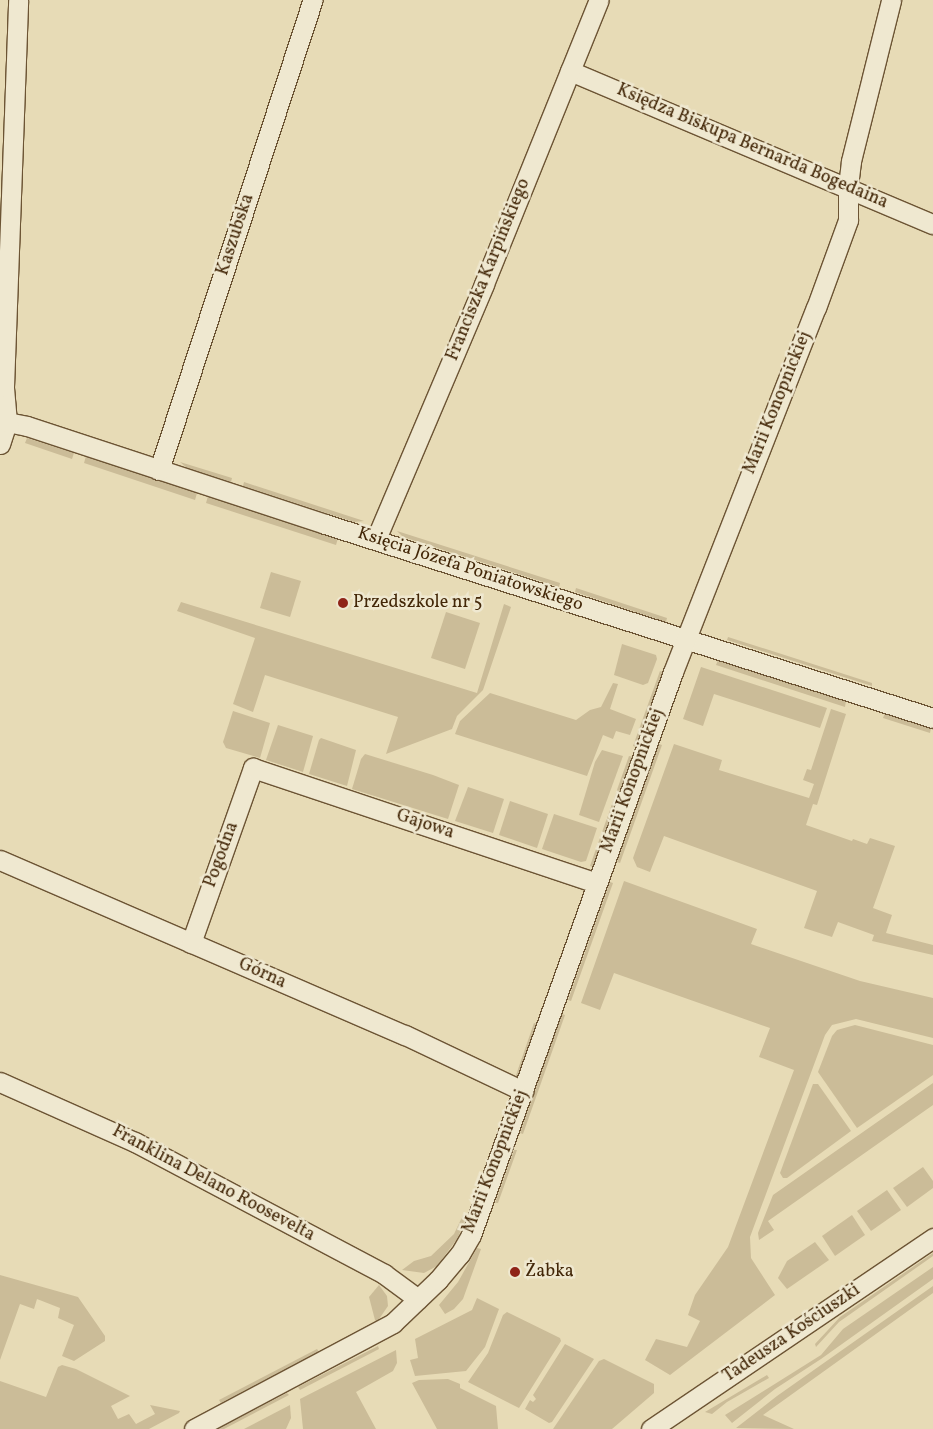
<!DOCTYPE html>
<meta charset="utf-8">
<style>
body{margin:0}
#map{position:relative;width:933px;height:1429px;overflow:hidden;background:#e7dbb6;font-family:Vollkorn,serif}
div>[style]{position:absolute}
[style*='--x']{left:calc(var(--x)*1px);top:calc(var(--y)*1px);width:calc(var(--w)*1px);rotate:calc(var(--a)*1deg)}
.green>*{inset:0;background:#cbbc98}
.roads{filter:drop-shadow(1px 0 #6c5434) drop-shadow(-1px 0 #6c5434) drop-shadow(0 1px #6c5434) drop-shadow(0 -1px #6c5434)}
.minor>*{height:19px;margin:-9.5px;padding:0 9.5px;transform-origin:9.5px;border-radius:9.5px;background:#efe8d0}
.dots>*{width:14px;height:14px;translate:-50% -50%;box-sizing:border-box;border:2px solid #efe8d0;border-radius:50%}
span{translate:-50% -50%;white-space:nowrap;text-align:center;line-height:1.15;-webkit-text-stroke:5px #efe8d0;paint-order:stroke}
.street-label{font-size:18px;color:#432708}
.poi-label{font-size:18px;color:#432708}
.left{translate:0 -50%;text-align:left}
</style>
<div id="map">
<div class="green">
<div style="clip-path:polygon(27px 438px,74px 453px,72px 459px,25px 443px)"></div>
<div style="clip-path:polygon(86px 456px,197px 493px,195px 500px,84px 463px)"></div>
<div style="clip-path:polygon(180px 462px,232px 478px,231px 482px,187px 468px)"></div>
<div style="clip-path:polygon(244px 482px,364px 521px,354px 522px,243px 486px)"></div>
<div style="clip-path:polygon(208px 496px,338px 538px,336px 545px,206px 503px)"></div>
<div style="clip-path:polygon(397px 531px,560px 583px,559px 587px,403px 537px)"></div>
<div style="clip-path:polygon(271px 572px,301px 581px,290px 617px,260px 608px)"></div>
<div style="clip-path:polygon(576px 588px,667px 618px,666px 622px,575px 592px)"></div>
<div style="clip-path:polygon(181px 602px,477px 693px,504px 604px,511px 607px,483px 690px,457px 716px,452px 729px,386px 754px,398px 717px,265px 675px,253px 712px,233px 704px,255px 638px,177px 611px)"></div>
<div style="clip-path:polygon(446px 612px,480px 623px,465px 669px,431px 658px)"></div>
<div style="clip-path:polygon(728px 637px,872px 683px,872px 686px,727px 640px)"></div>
<div style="clip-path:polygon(622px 644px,656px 655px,657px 659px,648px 683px,643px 685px,614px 675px)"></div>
<div style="clip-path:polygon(718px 660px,846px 700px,845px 707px,716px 665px)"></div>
<div style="clip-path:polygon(701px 667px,827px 708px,820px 728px,714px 694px,703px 726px,683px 719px)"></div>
<div style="clip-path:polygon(660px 671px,663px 672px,636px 747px,633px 746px)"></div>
<div style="clip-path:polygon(613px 683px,618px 684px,610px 709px,636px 719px,630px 735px,616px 731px,613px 739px,603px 735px,587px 776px,455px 734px,460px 721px,490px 693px,576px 720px,590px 710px,601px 707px)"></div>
<div style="clip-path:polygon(831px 709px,846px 714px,817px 805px,813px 804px,806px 825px,852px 841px,853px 839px,867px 844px,870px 838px,895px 846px,873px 908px,892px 915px,886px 933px,933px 945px,933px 955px,872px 941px,874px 935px,838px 922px,832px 937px,804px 928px,817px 891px,664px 836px,650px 872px,637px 867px,633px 858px,674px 744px,722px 760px,719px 770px,809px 798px,814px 784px,803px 780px,807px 769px,811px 770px)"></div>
<div style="clip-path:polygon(233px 711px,270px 723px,260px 758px,226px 748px,223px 742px)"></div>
<div style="clip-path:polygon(885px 713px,931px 728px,930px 733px,883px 718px)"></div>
<div style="clip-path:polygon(278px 725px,313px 736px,303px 772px,266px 760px)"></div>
<div style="clip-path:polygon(321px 738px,356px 750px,347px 786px,309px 774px,319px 740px)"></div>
<div style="clip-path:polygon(659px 744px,662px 745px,620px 863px,617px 862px)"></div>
<div style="clip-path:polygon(602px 750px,623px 756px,599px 822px,579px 815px,595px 762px)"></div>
<div style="clip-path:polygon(365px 754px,433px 775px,459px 785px,448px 819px,352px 789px,361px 759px)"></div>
<div style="clip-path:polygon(629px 756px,633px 757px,593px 867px,590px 866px)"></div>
<div style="clip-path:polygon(468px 787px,504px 799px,493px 833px,455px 821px)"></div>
<div style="clip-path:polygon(510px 801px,548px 814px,537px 848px,499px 835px)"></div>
<div style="clip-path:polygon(554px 814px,597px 828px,586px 861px,581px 862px,542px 849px)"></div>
<div style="clip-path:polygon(624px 881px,757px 929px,751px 944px,860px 981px,933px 998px,933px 1038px,856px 1019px,832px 1025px,825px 1035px,750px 1237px,751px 1258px,775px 1295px,670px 1375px,645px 1360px,656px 1339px,687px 1347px,700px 1321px,688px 1315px,695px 1295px,728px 1247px,794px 1070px,759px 1057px,770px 1028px,614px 973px,600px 1010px,581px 1003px)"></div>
<div style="clip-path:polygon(610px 882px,613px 883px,571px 1001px,568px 1000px)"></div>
<div style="clip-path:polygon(562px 1014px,565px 1015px,523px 1134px,520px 1133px)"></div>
<div style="clip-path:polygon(534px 1023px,537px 1024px,518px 1077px,515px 1078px)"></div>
<div style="clip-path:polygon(855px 1025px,933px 1045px,933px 1075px,857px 1128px,818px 1072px,832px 1036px,837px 1030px)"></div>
<div style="clip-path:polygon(933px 1083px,933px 1105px,768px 1221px,774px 1230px,759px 1240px,758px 1233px,773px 1195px)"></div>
<div style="clip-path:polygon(813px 1084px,818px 1084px,851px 1131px,787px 1178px,783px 1178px,780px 1173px)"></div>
<div style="clip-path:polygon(514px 1150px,517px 1150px,498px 1203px,495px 1203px)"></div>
<div style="clip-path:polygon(923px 1167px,933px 1181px,933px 1188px,907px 1207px,893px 1188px)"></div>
<div style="clip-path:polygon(887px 1190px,901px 1210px,871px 1231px,857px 1211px)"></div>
<div style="clip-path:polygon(463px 1215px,467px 1217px,457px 1239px,437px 1266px,424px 1273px,402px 1270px,414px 1261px,431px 1256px,454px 1234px)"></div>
<div style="clip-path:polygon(852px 1215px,865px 1235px,835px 1256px,822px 1236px)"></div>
<div style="clip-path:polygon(815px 1242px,829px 1260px,787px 1289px,778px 1278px,787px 1261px)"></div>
<div style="clip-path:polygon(477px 1248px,481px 1249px,463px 1299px,454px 1309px,445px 1314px,439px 1305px,458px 1282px)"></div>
<div style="clip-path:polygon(933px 1253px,933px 1256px,839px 1322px,816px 1347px,815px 1344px,840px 1317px)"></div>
<div style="clip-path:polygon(933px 1267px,933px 1279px,821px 1359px,775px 1389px,732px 1423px,725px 1415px,821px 1355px,843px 1329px)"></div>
<div style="clip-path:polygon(0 1275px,78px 1297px,105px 1336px,105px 1341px,74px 1361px,62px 1356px,74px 1325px,58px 1318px,60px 1308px,37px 1299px,34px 1309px,20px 1304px,0 1360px)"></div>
<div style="clip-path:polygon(379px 1285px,387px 1296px,388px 1306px,377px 1322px,375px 1320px,369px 1297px)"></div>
<div style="clip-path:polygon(933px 1286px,933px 1293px,763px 1415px,794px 1429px,736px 1428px,777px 1396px)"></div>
<div style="clip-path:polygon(477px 1298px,499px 1309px,485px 1347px,466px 1371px,415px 1376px,410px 1360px,418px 1358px,415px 1339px,472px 1310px)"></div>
<div style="clip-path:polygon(507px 1312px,560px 1338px,561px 1341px,519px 1408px,468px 1382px,488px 1353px,503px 1315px)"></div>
<div style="clip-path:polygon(565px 1344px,594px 1359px,552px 1422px,549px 1423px,525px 1409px,530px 1400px,533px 1402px,536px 1399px,533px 1395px)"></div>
<div style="clip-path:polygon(378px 1346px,379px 1349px,300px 1390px,298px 1387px)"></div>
<div style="clip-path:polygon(317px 1349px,319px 1352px,221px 1403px,219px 1400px)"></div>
<div style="clip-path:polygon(396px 1350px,397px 1363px,393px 1371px,356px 1392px,376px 1429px,303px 1429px,300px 1399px)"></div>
<div style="clip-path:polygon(604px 1359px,654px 1384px,654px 1393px,612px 1429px,553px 1429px,599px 1361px)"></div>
<div style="clip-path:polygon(62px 1365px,76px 1369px,130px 1396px,111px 1406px,118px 1419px,129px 1414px,136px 1424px,155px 1414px,150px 1405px,180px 1411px,179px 1413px,149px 1429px,0 1429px,0 1381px,46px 1397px,58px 1367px)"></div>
<div style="clip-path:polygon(767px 1375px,769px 1378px,727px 1402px,712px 1414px,705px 1412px)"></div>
<div style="clip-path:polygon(448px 1379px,460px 1384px,460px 1388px,496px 1406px,498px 1429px,437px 1429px,412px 1383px,419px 1380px)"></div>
<div style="clip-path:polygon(287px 1393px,289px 1395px,224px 1429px,217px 1429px)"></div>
<div style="clip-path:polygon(290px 1405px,291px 1418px,286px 1429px,244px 1429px)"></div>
</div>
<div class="roads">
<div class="minor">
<div style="--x:570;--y:71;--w:394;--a:22.9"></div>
<div style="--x:7;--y:422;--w:20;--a:11"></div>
<div style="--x:27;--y:426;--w:314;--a:18.2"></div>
<div style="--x:325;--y:524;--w:638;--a:17.7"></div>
<div style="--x:0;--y:444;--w:23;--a:-72"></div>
<div style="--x:7;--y:422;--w:35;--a:-95"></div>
<div style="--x:4;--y:387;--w:387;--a:-87.9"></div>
<div style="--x:159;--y:470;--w:495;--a:-71.9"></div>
<div style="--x:376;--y:539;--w:277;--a:-67"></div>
<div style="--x:484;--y:284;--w:306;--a:-68"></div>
<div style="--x:0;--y:860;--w:441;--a:23.4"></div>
<div style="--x:405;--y:1035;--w:131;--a:25.4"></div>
<div style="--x:191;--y:943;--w:186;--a:-70.5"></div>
<div style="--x:253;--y:768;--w:362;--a:18.5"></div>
<div style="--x:0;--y:1082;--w:148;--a:24"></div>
<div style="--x:135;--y:1142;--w:282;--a:27.9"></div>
<div style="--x:384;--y:1274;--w:42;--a:36.3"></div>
<div style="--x:194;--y:1429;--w:225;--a:-28"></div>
<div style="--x:393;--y:1323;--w:62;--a:-43.7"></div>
<div style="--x:438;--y:1280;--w:34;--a:-50"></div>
<div style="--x:460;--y:1254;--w:22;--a:-60"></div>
<div style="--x:471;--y:1235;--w:598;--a:-70.26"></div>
<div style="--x:673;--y:672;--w:391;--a:-68.6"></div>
<div style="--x:816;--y:308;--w:94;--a:-70"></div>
<div style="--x:848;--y:220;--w:34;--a:-90"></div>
<div style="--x:848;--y:186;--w:25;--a:-83"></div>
<div style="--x:851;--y:161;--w:166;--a:-76"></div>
<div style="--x:651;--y:1429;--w:341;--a:-34.1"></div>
</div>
</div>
<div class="dots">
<div style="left:343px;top:603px;background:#8f2418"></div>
<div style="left:515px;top:1272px;background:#8f2418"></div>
</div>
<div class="street-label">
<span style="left:752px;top:147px;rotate:23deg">Księdza Biskupa Bernarda Bogedaina</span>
<span style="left:236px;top:235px;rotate:-72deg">Kaszubska</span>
<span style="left:489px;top:270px;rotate:-68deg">Franciszka Karpińskiego</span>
<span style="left:778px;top:403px;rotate:-68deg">Marii Konopnickiej</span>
<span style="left:470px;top:570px;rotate:18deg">Księcia Józefa Poniatowskiego</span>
<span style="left:633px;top:781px;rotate:-70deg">Marii Konopnickiej</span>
<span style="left:425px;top:825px;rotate:18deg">Gajowa</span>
<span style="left:222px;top:855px;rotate:-70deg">Pogodna</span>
<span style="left:262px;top:974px;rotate:24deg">Górna</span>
<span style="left:496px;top:1162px;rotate:-69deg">Marii Konopnickiej</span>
<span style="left:213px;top:1184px;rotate:28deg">Franklina Delano Roosevelta</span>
<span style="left:792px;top:1334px;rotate:-34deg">Tadeusza Kościuszki</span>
</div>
<div class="poi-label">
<span class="left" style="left:353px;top:603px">Przedszkole nr 5</span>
<span class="left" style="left:525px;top:1272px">Żabka</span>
</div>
</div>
